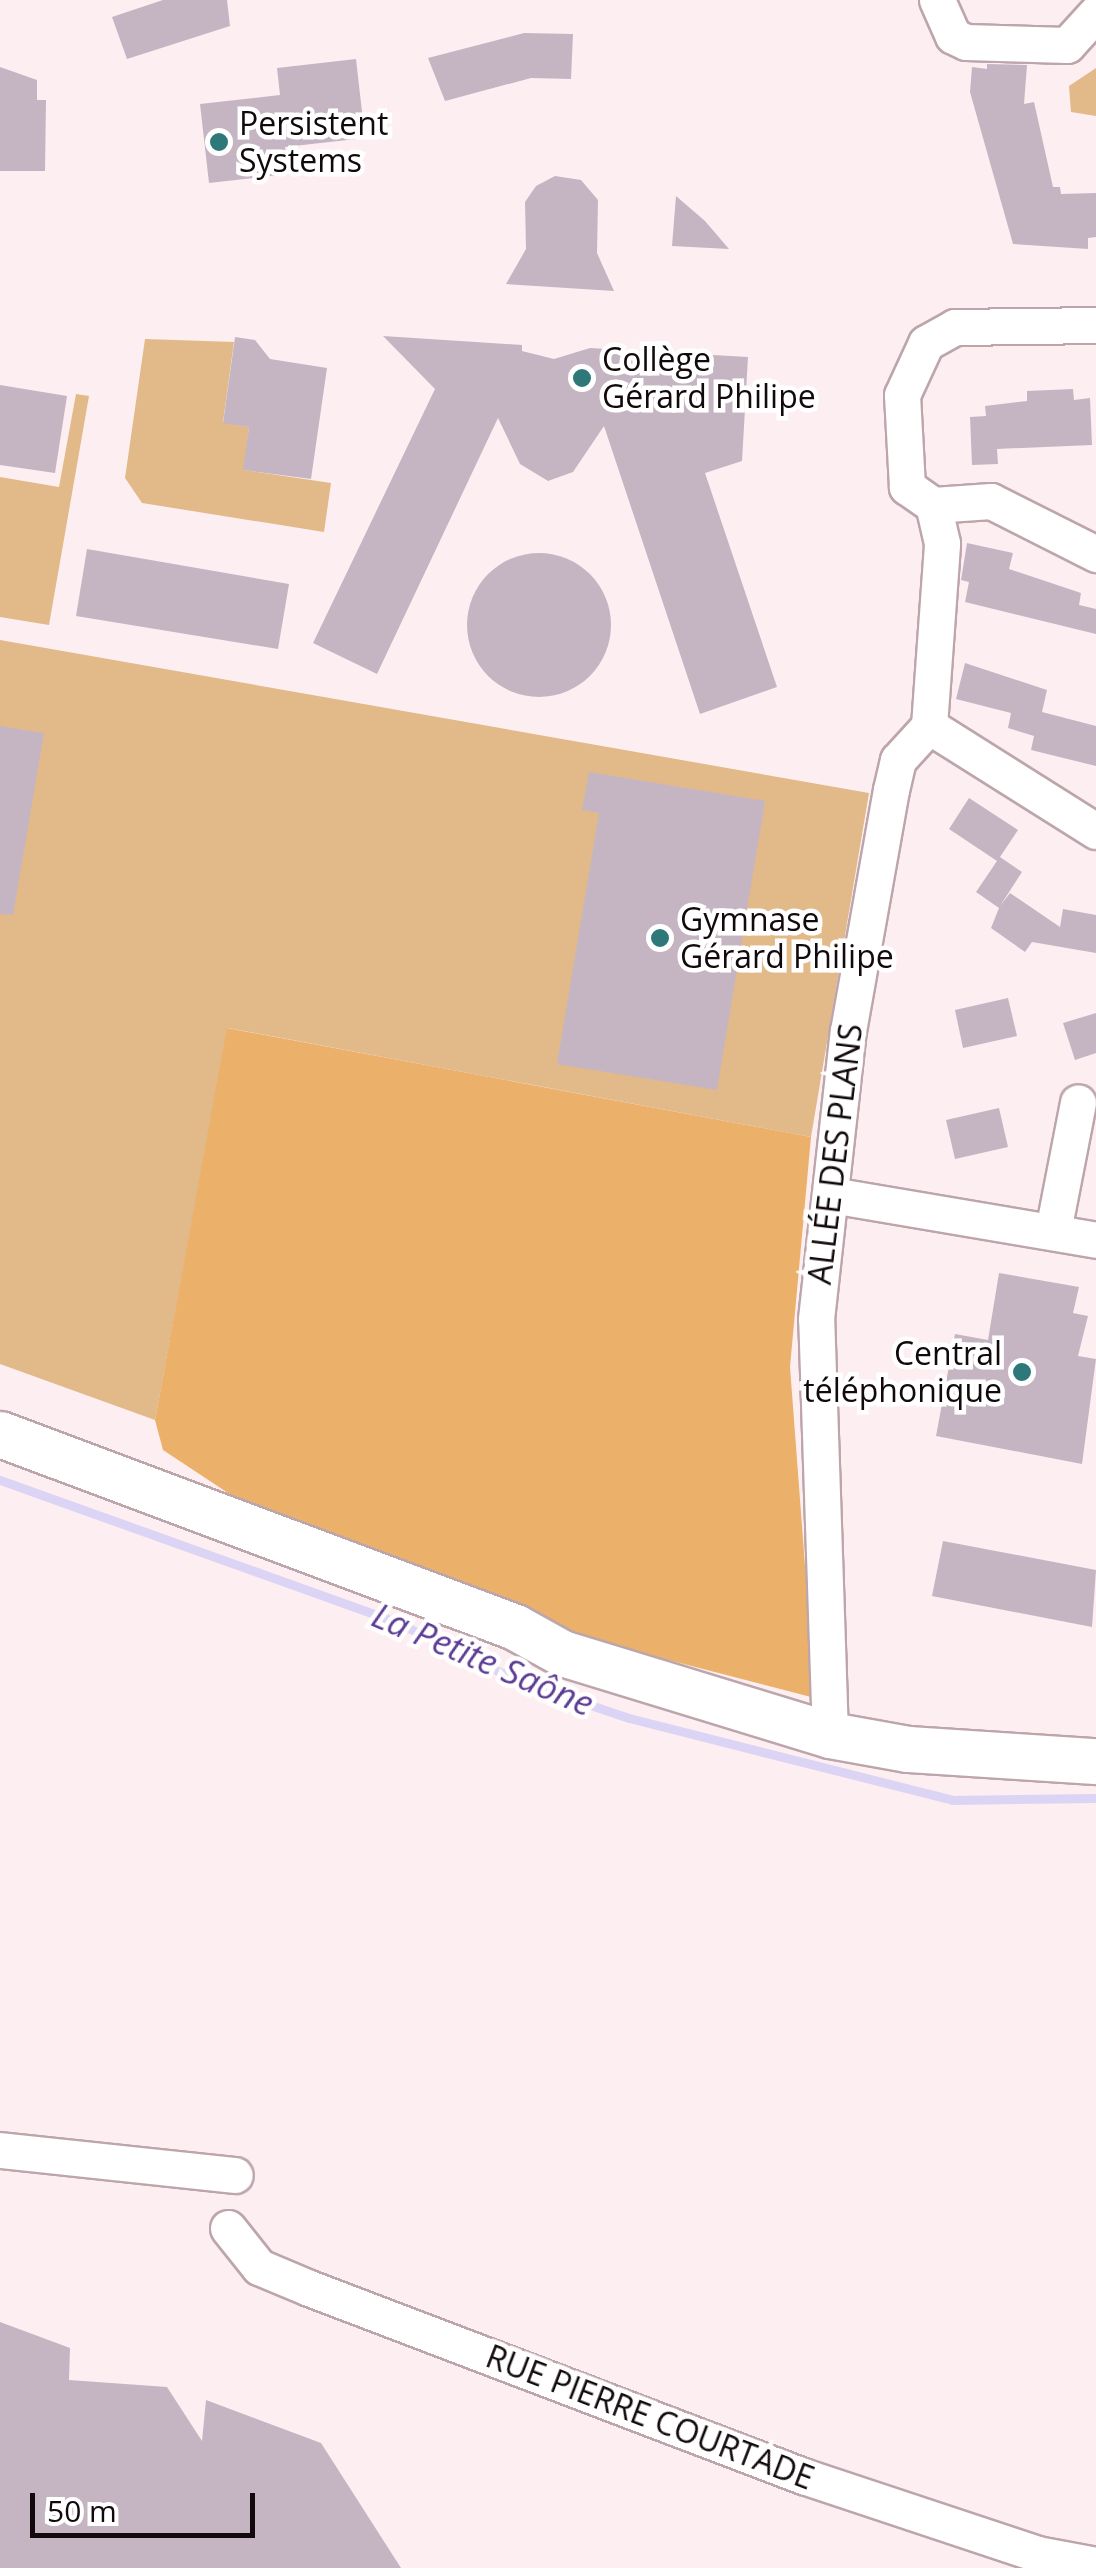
<!DOCTYPE html>
<meta charset="utf-8">
<style>
body{margin:0}
#map{position:relative;width:1096px;height:2568px;overflow:hidden;background:#fdeef1;font-family:"Open Sans",sans-serif}
div>[style]{position:absolute}
[style*='--x']{left:calc(var(--x)*1px);top:calc(var(--y)*1px);width:calc(var(--w)*1px);rotate:calc(var(--a)*1deg)}
.green>*{inset:0;background:#e2b989}
.forest>*{inset:0;background:#ebb06a}
.stream>*{height:9px;margin:-4.5px;padding:0 4.5px;transform-origin:4.5px;border-radius:4.5px;background:#dcd4f4}
.building>*{inset:0;background:#c5b5c3}
.round{border-radius:50%}
.roads{filter:drop-shadow(2px 0 #bda6ab) drop-shadow(-2px 0 #bda6ab) drop-shadow(0 2px #bda6ab) drop-shadow(0 -2px #bda6ab)}
.minor>*{height:35px;margin:-17.5px;padding:0 17.5px;transform-origin:17.5px;border-radius:17.5px;background:#fff}
.tertiary>*{height:45px;margin:-22.5px;padding:0 22.5px;transform-origin:22.5px;border-radius:22.5px;background:#fff}
.dots>*{width:28px;height:28px;translate:-50% -50%;box-sizing:border-box;border:5px solid #fff;border-radius:50%}
span{translate:-50% -50%;white-space:nowrap;text-align:center;line-height:1.15;-webkit-text-stroke:9px #fff;paint-order:stroke}
.poi-label{font-size:32px;color:#11090b}
.left{translate:0 -50%;text-align:left}
.right{translate:-100% -50%;text-align:right}
.street-label{font-size:32px;color:#11090b}
.water-label{font-size:35px;color:#5c3b94;font-style:italic}
.scale{position:absolute;left:30px;top:2493px;width:225px;height:45px;box-sizing:border-box;border:5px solid #11090b;border-top:0;padding-left:12px;font-size:30px;line-height:35px;white-space:nowrap;color:#11090b;-webkit-text-stroke:8px #fff;paint-order:stroke}
</style>
<div id="map">
<div class="green">
<div style="clip-path:polygon(1096px 68px,1096px 116px,1071px 112px,1069px 86px)"></div>
<div style="clip-path:polygon(145px 339px,234px 342px,223px 422px,249px 427px,244px 470px,331px 483px,324px 532px,142px 503px,125px 478px)"></div>
<div style="clip-path:polygon(76px 394px,89px 396px,49px 625px,0 617px,0 477px,59px 487px)"></div>
<div style="clip-path:polygon(0 640px,869px 793px,811px 1137px,228px 1028px,155px 1420px,0 1364px)"></div>
</div>
<div class="forest">
<div style="clip-path:polygon(227px 1028px,811px 1137px,790px 1367px,815px 1698px,595px 1641px,269px 1520px,163px 1450px,155px 1420px)"></div>
</div>
<div class="stream">
<div style="--x:0;--y:1480;--w:416;--a:19.7"></div>
<div style="--x:392;--y:1620;--w:141;--a:25.7"></div>
<div style="--x:519;--y:1681;--w:116;--a:18.6"></div>
<div style="--x:629;--y:1718;--w:333;--a:14.2"></div>
<div style="--x:952;--y:1800;--w:144;--a:-0.8"></div>
</div>
<div class="building">
<div style="clip-path:polygon(163px 0,227px 0,230px 26px,127px 59px,112px 17px)"></div>
<div style="clip-path:polygon(524px 33px,573px 34px,571px 79px,531px 78px,445px 101px,428px 58px)"></div>
<div style="clip-path:polygon(356px 59px,365px 138px,285px 147px,288px 174px,209px 183px,200px 104px,280px 95px,277px 68px)"></div>
<div style="clip-path:polygon(987px 64px,1027px 65px,1024px 104px,1034px 102px,1053px 187px,1060px 187px,1061px 194px,1096px 193px,1096px 237px,1088px 238px,1088px 249px,1013px 244px,970px 92px,972px 67px,987px 69px)"></div>
<div style="clip-path:polygon(0 67px,37px 80px,37px 100px,46px 100px,45px 171px,0 171px)"></div>
<div style="clip-path:polygon(555px 176px,581px 180px,598px 200px,597px 253px,614px 291px,506px 284px,526px 249px,525px 202px,536px 186px)"></div>
<div style="clip-path:polygon(676px 196px,705px 221px,729px 249px,672px 246px)"></div>
<div style="clip-path:polygon(383px 336px,522px 345px,522px 351px,554px 359px,590px 348px,748px 357px,742px 461px,705px 473px,777px 687px,700px 714px,604px 426px,573px 472px,548px 481px,520px 464px,498px 418px,377px 674px,313px 643px,435px 389px)"></div>
<div style="clip-path:polygon(235px 337px,255px 340px,270px 359px,327px 368px,311px 479px,243px 470px,249px 427px,223px 423px)"></div>
<div style="clip-path:polygon(0 385px,67px 396px,55px 473px,0 465px)"></div>
<div style="clip-path:polygon(1073px 389px,1074px 400px,1090px 398px,1092px 445px,997px 449px,998px 464px,972px 465px,970px 417px,986px 416px,985px 406px,1027px 401px,1027px 391px)"></div>
<div style="clip-path:polygon(967px 543px,1013px 553px,1009px 569px,1081px 593px,1079px 605px,1096px 609px,1096px 634px,965px 602px,969px 582px,961px 580px)"></div>
<div style="clip-path:polygon(87px 549px,289px 584px,278px 649px,76px 616px)"></div>
<div class="round" style="left:467px;top:553px;width:144px;height:144px"></div>
<div style="clip-path:polygon(965px 663px,1047px 690px,1042px 712px,1096px 726px,1096px 766px,1031px 750px,1034px 736px,1008px 728px,1011px 713px,956px 699px)"></div>
<div style="clip-path:polygon(0 726px,44px 733px,13px 915px,0 914px)"></div>
<div style="clip-path:polygon(589px 772px,765px 801px,717px 1090px,557px 1064px,599px 813px,582px 810px)"></div>
<div style="clip-path:polygon(969px 798px,1018px 830px,1000px 857px,1022px 872px,1000px 906px,1010px 893px,1060px 927px,1063px 909px,1096px 915px,1096px 953px,1032px 942px,1025px 952px,991px 928px,999px 908px,976px 892px,997px 861px,949px 829px)"></div>
<div style="clip-path:polygon(1008px 998px,1017px 1036px,963px 1048px,955px 1010px)"></div>
<div style="clip-path:polygon(1096px 1013px,1096px 1053px,1075px 1060px,1063px 1023px)"></div>
<div style="clip-path:polygon(999px 1108px,1008px 1147px,955px 1159px,946px 1120px)"></div>
<div style="clip-path:polygon(999px 1273px,1079px 1287px,1073px 1313px,1088px 1316px,1078px 1356px,1096px 1359px,1082px 1464px,936px 1436px,955px 1334px,988px 1340px)"></div>
<div style="clip-path:polygon(943px 1541px,1096px 1570px,1092px 1627px,932px 1596px)"></div>
<div style="clip-path:polygon(0 2322px,70px 2348px,69px 2380px,167px 2387px,202px 2441px,206px 2400px,321px 2443px,401px 2568px,0 2568px)"></div>
</div>
<div class="roads">
<div class="minor">
<div style="--x:937;--y:0;--w:39;--a:66"></div>
<div style="--x:953;--y:36;--w:14;--a:25"></div>
<div style="--x:966;--y:42;--w:101;--a:1.7"></div>
<div style="--x:1067;--y:45;--w:43;--a:-47.8"></div>
<div style="--x:933;--y:505;--w:58;--a:-3.9"></div>
<div style="--x:991;--y:501;--w:118;--a:26.8"></div>
<div style="--x:929;--y:726;--w:197;--a:32.2"></div>
<div style="--x:831;--y:1195;--w:269;--a:9.6"></div>
<div style="--x:1053;--y:1231;--w:131;--a:-79"></div>
<div style="--x:830;--y:1735;--w:416;--a:-91.9"></div>
<div style="--x:816;--y:1319;--w:290;--a:-83.7"></div>
<div style="--x:848;--y:1031;--w:245;--a:-79.9"></div>
<div style="--x:891;--y:790;--w:31;--a:-77"></div>
<div style="--x:898;--y:760;--w:46;--a:-47.6"></div>
<div style="--x:929;--y:726;--w:183;--a:-85.9"></div>
<div style="--x:942;--y:543;--w:39;--a:-103"></div>
<div style="--x:933;--y:505;--w:32;--a:-145"></div>
<div style="--x:907;--y:487;--w:92;--a:-93.1"></div>
<div style="--x:902;--y:395;--w:57;--a:-65.2"></div>
<div style="--x:926;--y:343;--w:33;--a:-29"></div>
<div style="--x:955;--y:327;--w:141;--a:-0.8"></div>
<div style="--x:0;--y:2150;--w:236;--a:6.1"></div>
<div style="--x:228;--y:2228;--w:50;--a:51.5"></div>
<div style="--x:259;--y:2267;--w:54;--a:22.8"></div>
<div style="--x:309;--y:2288;--w:529;--a:20.84"></div>
<div style="--x:803;--y:2476;--w:247;--a:18.4"></div>
<div style="--x:1037;--y:2554;--w:60;--a:10.6"></div>
</div>
<div class="tertiary">
<div style="--x:0;--y:1434;--w:550;--a:20.54"></div>
<div style="--x:515;--y:1627;--w:54;--a:29"></div>
<div style="--x:562;--y:1653;--w:280;--a:17"></div>
<div style="--x:830;--y:1735;--w:79;--a:10.2"></div>
<div style="--x:908;--y:1749;--w:188;--a:3.7"></div>
</div>
</div>
<div class="dots">
<div style="left:219px;top:142px;background:#2e787a"></div>
<div style="left:582px;top:378px;background:#2e787a"></div>
<div style="left:660px;top:938px;background:#2e787a"></div>
<div style="left:1022px;top:1372px;background:#2e787a"></div>
</div>
<div class="poi-label">
<span class="left" style="left:239px;top:142px">Persistent<br>Systems</span>
<span class="left" style="left:602px;top:378px">Collège<br>Gérard Philipe</span>
<span class="left" style="left:680px;top:938px">Gymnase<br>Gérard Philipe</span>
<span class="right" style="left:1002px;top:1372px">Central<br>téléphonique</span>
</div>
<div class="street-label">
<span style="left:835px;top:1154px;rotate:-83deg">ALLÉE DES PLANS</span>
<span style="left:650px;top:2417px;rotate:21deg">RUE PIERRE COURTADE</span>
</div>
<div class="water-label">
<span style="left:483px;top:1659px;rotate:23deg">La Petite Saône</span>
</div>
<div class="scale">50 m</div>
</div>
